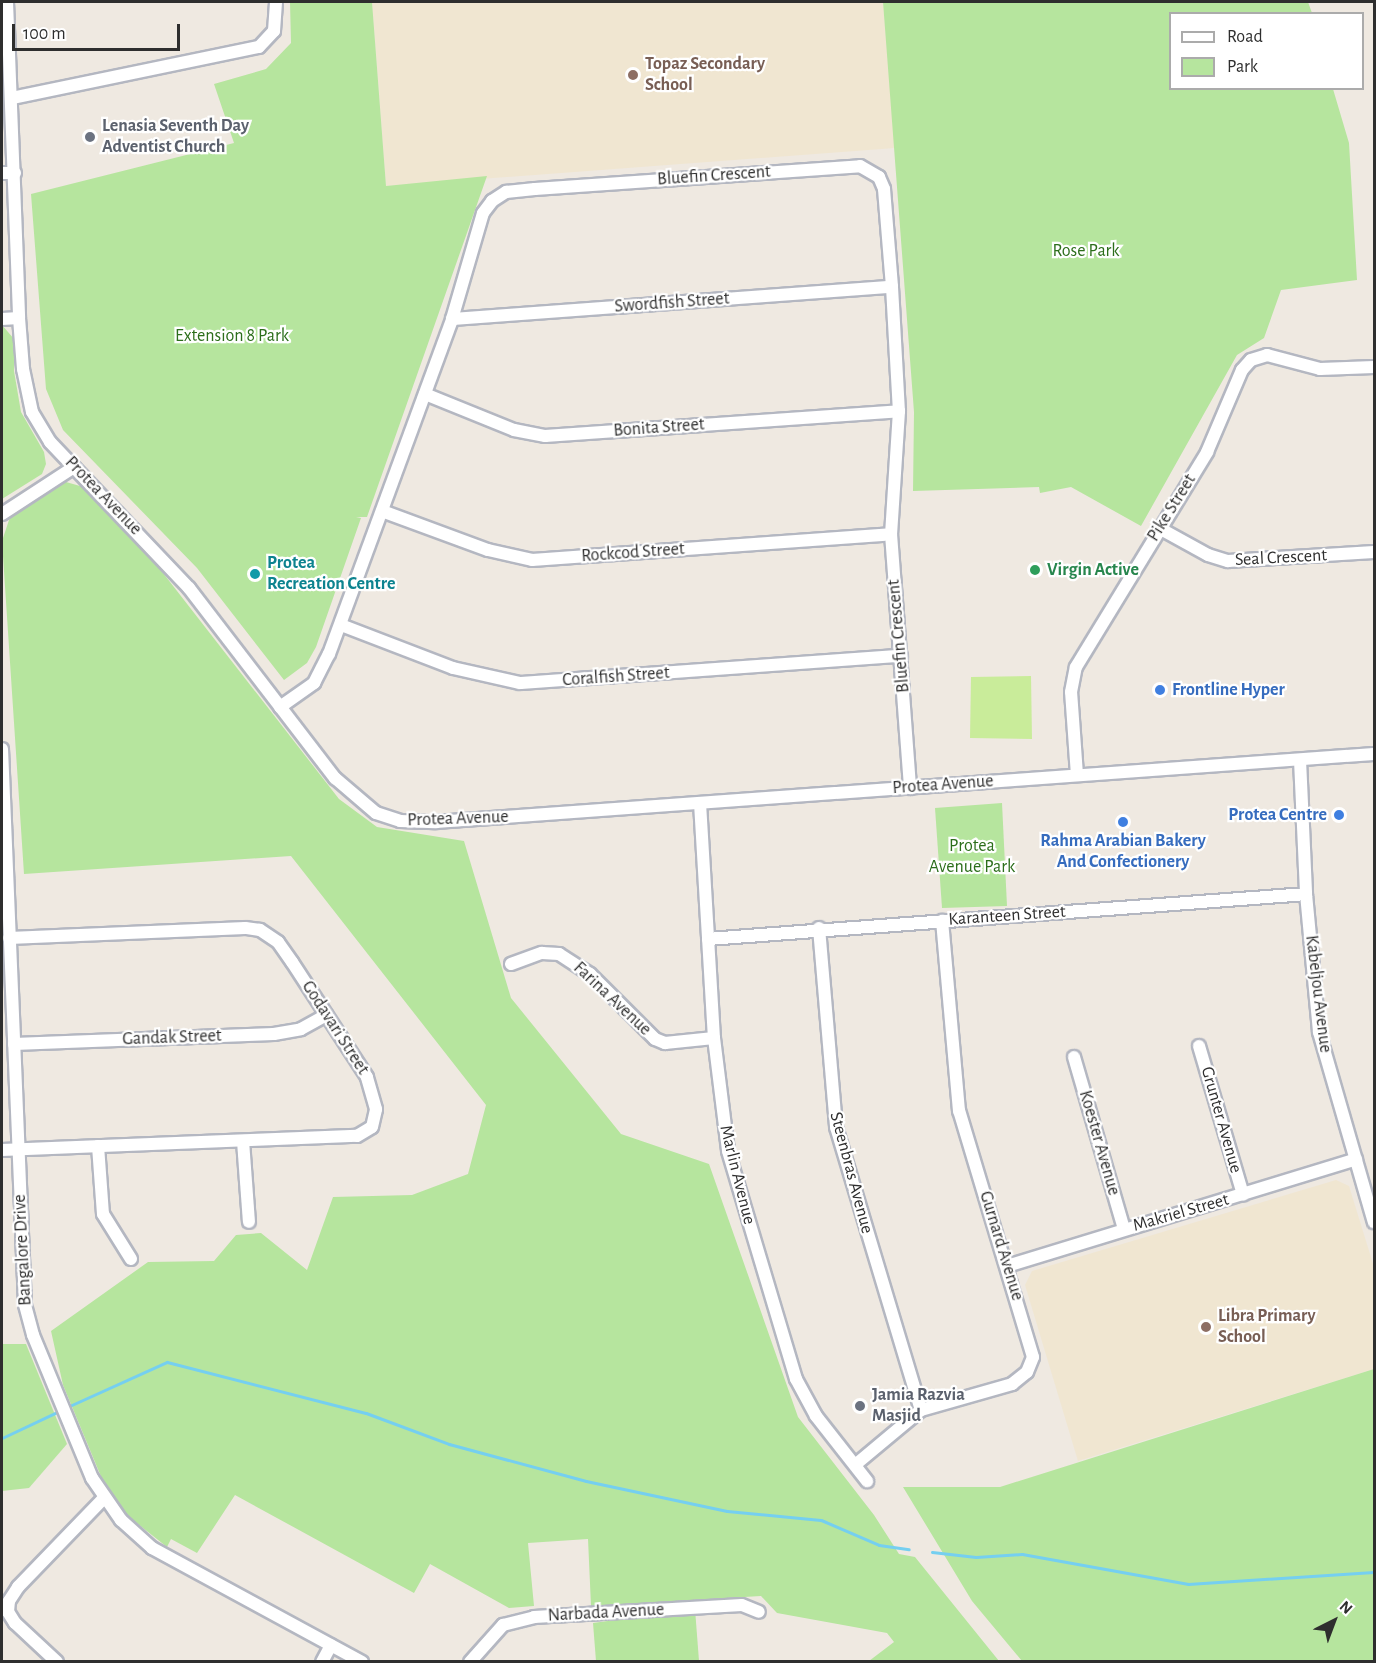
<!DOCTYPE html>
<style>
body{margin:0}
#map{position:relative;width:1376px;height:1663px;overflow:hidden;background:#efe9e1;font-family:"Alegreya Sans",sans-serif}
div>[style]{position:absolute}
[style*='--x']{left:calc(var(--x)*1px);top:calc(var(--y)*1px);width:calc(var(--w)*1px);rotate:calc(var(--a)*1deg)}
.education>*{inset:0;background:#f0e6d1}
.green>*{inset:0;background:#b6e59e}
.pitch>*{inset:0;background:#c9ec9a}
.stream>*{height:3px;margin:-1.5px;padding:0 1.5px;transform-origin:1.5px;border-radius:1.5px;background:#75cff0}
.roads{filter:drop-shadow(2px 0 #b4b7c1) drop-shadow(-2px 0 #b4b7c1) drop-shadow(0 2px #b4b7c1) drop-shadow(0 -2px #b4b7c1)}
.minor>*{height:12px;margin:-6px;padding:0 6px;transform-origin:6px;border-radius:6px;background:#fff}
.dots>*{width:16px;height:16px;translate:-50% -50%;box-sizing:border-box;border:3px solid #fff;border-radius:50%}
span{translate:-50% -50%;white-space:nowrap;text-align:center;line-height:1.15;-webkit-text-stroke:4.5px #fff;paint-order:stroke}
.education-label{font-size:18px;color:#785e54;font-weight:700}
.left{translate:0 -50%;text-align:left}
.worship-label{font-size:18px;color:#5b616d;font-weight:700}
.street-label{font-size:18px;color:#2e2e2e}
.park-label{font-size:18px;color:#2c6e1b}
.culture-label{font-size:18px;color:#0d838f;font-weight:700}
.leisure-label{font-size:18px;color:#27864d;font-weight:700}
.shop-label{font-size:18px;color:#366cbe;font-weight:700}
.right{translate:-100% -50%;text-align:right}
.frame{position:absolute;inset:0;border:3px solid #2e2e2e;pointer-events:none}
.legend{position:absolute;left:1169px;top:12px;width:195px;height:78px;box-sizing:border-box;background:#fff;border:2px solid #ababab;margin:0;padding:8px 10px;list-style:none;font-size:18px;color:#2e2e2e}
.legend li{display:flex;align-items:center;gap:12px;height:30px}
.legend b{width:30px;border:2px solid #ababab}
.north{position:absolute;left:1304px;top:1591px;width:60px;height:60px;-webkit-text-stroke:4px #fff;paint-order:stroke;rotate:42deg;font-size:16px;font-weight:700;line-height:24px;text-align:center;color:#2e2e2e}
.north::after{content:'';display:block;margin:auto;width:21px;height:27px;background:#2e2e2e;clip-path:polygon(50% 0,100% 100%,50% 72%,0 100%)}
.scale{position:absolute;left:12px;top:24px;width:168px;height:27px;box-sizing:border-box;border:3px solid #2e2e2e;border-top:0;padding-left:8px;font-size:18px;line-height:21px;white-space:nowrap;color:#2e2e2e;-webkit-text-stroke:4px #fff;paint-order:stroke}
</style>
<div id="map">
<div class="education">
<div style="clip-path:polygon(372px 2px,883px 2px,895px 148px,386px 186px)"></div>
<div style="clip-path:polygon(1336px 1180px,1349px 1186px,1374px 1267px,1374px 1369px,1078px 1461px,1025px 1285px,1032px 1271px)"></div>
</div>
<div class="green">
<div style="clip-path:polygon(290px 2px,372px 2px,386px 186px,487px 176px,367px 517px,356px 517px,361px 518px,316px 647px,307px 663px,284px 680px,197px 568px,63px 430px,46px 389px,31px 194px,234px 143px,214px 84px,266px 69px,291px 43px)"></div>
<div style="clip-path:polygon(883px 2px,1308px 2px,1312px 13px,1170px 14px,1170px 88px,1333px 89px,1349px 143px,1357px 280px,1281px 290px,1264px 338px,1237px 355px,1141px 526px,1071px 487px,1040px 493px,1039px 487px,913px 491px,914px 412px)"></div>
<div style="clip-path:polygon(2px 325px,14px 339px,14px 371px,21px 412px,44px 452px,46px 464px,42px 474px,2px 499px)"></div>
<div style="clip-path:polygon(66px 482px,87px 488px,156px 564px,339px 799px,377px 827px,464px 841px,511px 998px,621px 1134px,709px 1164px,798px 1417px,874px 1515px,899px 1554px,915px 1557px,999px 1661px,869px 1661px,894px 1642px,887px 1633px,777px 1613px,761px 1596px,591px 1606px,588px 1539px,528px 1543px,534px 1606px,509px 1608px,430px 1564px,414px 1593px,235px 1495px,197px 1553px,171px 1539px,167px 1547px,124px 1513px,107px 1491px,63px 1385px,51px 1331px,148px 1262px,214px 1261px,236px 1235px,261px 1233px,307px 1270px,333px 1197px,412px 1195px,468px 1174px,486px 1105px,291px 856px,24px 874px,2px 541px,10px 517px)"></div>
<div style="clip-path:polygon(1002px 803px,1007px 906px,942px 908px,935px 808px)"></div>
<div style="clip-path:polygon(2px 1344px,26px 1344px,67px 1444px,29px 1488px,2px 1491px)"></div>
<div style="clip-path:polygon(1374px 1369px,1374px 1661px,1022px 1661px,972px 1601px,903px 1487px,1000px 1487px)"></div>
<div style="clip-path:polygon(695px 1609px,699px 1661px,596px 1661px,593px 1623px)"></div>
</div>
<div class="pitch">
<div style="clip-path:polygon(1031px 676px,1032px 739px,970px 738px,971px 677px)"></div>
</div>
<div class="stream">
<div style="--x:65;--y:1408;--w:112;--a:-24.3"></div>
<div style="--x:167;--y:1362;--w:205;--a:14.4"></div>
<div style="--x:366;--y:1413;--w:89;--a:20.5"></div>
<div style="--x:449;--y:1444;--w:142;--a:15.1"></div>
<div style="--x:586;--y:1481;--w:144;--a:12"></div>
<div style="--x:727;--y:1511;--w:94;--a:5.5"></div>
<div style="--x:821;--y:1520;--w:63;--a:23.3"></div>
<div style="--x:879;--y:1545;--w:30;--a:8"></div>
<div style="--x:2;--y:1438;--w:63;--a:-25.3"></div>
<div style="--x:932;--y:1552;--w:44;--a:6.5"></div>
<div style="--x:976;--y:1557;--w:46;--a:-3.7"></div>
<div style="--x:1022;--y:1554;--w:169;--a:10.2"></div>
<div style="--x:1188;--y:1584;--w:186;--a:-3.7"></div>
</div>
<div class="roads">
<div class="minor">
<div style="--x:7;--y:2;--w:316;--a:87.8"></div>
<div style="--x:19;--y:318;--w:51;--a:85.5"></div>
<div style="--x:23;--y:369;--w:44;--a:78.2"></div>
<div style="--x:32;--y:412;--w:35;--a:59"></div>
<div style="--x:50;--y:442;--w:202;--a:46.4"></div>
<div style="--x:189;--y:588;--w:240;--a:52.5"></div>
<div style="--x:335;--y:778;--w:54;--a:40.5"></div>
<div style="--x:376;--y:813;--w:25;--a:18"></div>
<div style="--x:400;--y:821;--w:36;--a:2"></div>
<div style="--x:436;--y:822;--w:940;--a:-4.15"></div>
<div style="--x:12;--y:98;--w:252;--a:-11.7"></div>
<div style="--x:259;--y:47;--w:22;--a:-47"></div>
<div style="--x:274;--y:31;--w:29;--a:-86"></div>
<div style="--x:2;--y:173;--w:13;--a:0"></div>
<div style="--x:2;--y:319;--w:17;--a:-3"></div>
<div style="--x:452;--y:319;--w:441;--a:-4.2"></div>
<div style="--x:425;--y:394;--w:96;--a:22"></div>
<div style="--x:514;--y:430;--w:32;--a:11"></div>
<div style="--x:545;--y:436;--w:355;--a:-4"></div>
<div style="--x:382;--y:511;--w:113;--a:20.2"></div>
<div style="--x:488;--y:550;--w:45;--a:12.8"></div>
<div style="--x:532;--y:560;--w:360;--a:-4.1"></div>
<div style="--x:2;--y:514;--w:86;--a:-33.1"></div>
<div style="--x:1159;--y:528;--w:56;--a:28.9"></div>
<div style="--x:1208;--y:555;--w:21;--a:17"></div>
<div style="--x:1228;--y:561;--w:146;--a:-3.5"></div>
<div style="--x:341;--y:625;--w:120;--a:21"></div>
<div style="--x:453;--y:668;--w:69;--a:12.6"></div>
<div style="--x:520;--y:683;--w:382;--a:-4.1"></div>
<div style="--x:280;--y:707;--w:42;--a:-35.2"></div>
<div style="--x:314;--y:683;--w:33;--a:-63"></div>
<div style="--x:329;--y:654;--w:357;--a:-69.8"></div>
<div style="--x:452;--y:319;--w:110;--a:-73.7"></div>
<div style="--x:483;--y:213;--w:15;--a:-53"></div>
<div style="--x:492;--y:201;--w:17;--a:-33"></div>
<div style="--x:506;--y:192;--w:29;--a:-6"></div>
<div style="--x:535;--y:189;--w:326;--a:-4"></div>
<div style="--x:860;--y:166;--w:22;--a:30"></div>
<div style="--x:879;--y:177;--w:13;--a:67"></div>
<div style="--x:884;--y:189;--w:98;--a:85.3"></div>
<div style="--x:892;--y:287;--w:124;--a:86.8"></div>
<div style="--x:899;--y:411;--w:123;--a:93.7"></div>
<div style="--x:891;--y:534;--w:255;--a:85.7"></div>
<div style="--x:2;--y:749;--w:556;--a:87.63"></div>
<div style="--x:25;--y:1305;--w:31;--a:75"></div>
<div style="--x:33;--y:1335;--w:155;--a:67.6"></div>
<div style="--x:92;--y:1478;--w:51;--a:55.4"></div>
<div style="--x:121;--y:1520;--w:42;--a:42.1"></div>
<div style="--x:152;--y:1548;--w:239;--a:28.5"></div>
<div style="--x:1300;--y:760;--w:134;--a:87.4"></div>
<div style="--x:1306;--y:894;--w:139;--a:84.6"></div>
<div style="--x:1319;--y:1032;--w:198;--a:73.9"></div>
<div style="--x:1077;--y:775;--w:83;--a:-94.1"></div>
<div style="--x:1071;--y:692;--w:25;--a:-79"></div>
<div style="--x:1076;--y:667;--w:252;--a:-58.6"></div>
<div style="--x:1207;--y:452;--w:89;--a:-66.9"></div>
<div style="--x:1242;--y:370;--w:13;--a:-48"></div>
<div style="--x:1251;--y:360;--w:17;--a:-17"></div>
<div style="--x:1267;--y:355;--w:55;--a:14.8"></div>
<div style="--x:1320;--y:369;--w:54;--a:-2.1"></div>
<div style="--x:700;--y:803;--w:235;--a:86.6"></div>
<div style="--x:714;--y:1038;--w:114;--a:82.9"></div>
<div style="--x:728;--y:1151;--w:238;--a:73.4"></div>
<div style="--x:796;--y:1379;--w:42;--a:61.6"></div>
<div style="--x:816;--y:1416;--w:83;--a:51.9"></div>
<div style="--x:819;--y:928;--w:200;--a:85.1"></div>
<div style="--x:836;--y:1127;--w:295;--a:73.3"></div>
<div style="--x:708;--y:939;--w:600;--a:-4.3"></div>
<div style="--x:511;--y:964;--w:33;--a:-20"></div>
<div style="--x:542;--y:953;--w:17;--a:3"></div>
<div style="--x:559;--y:954;--w:37;--a:33"></div>
<div style="--x:590;--y:974;--w:92;--a:45"></div>
<div style="--x:655;--y:1039;--w:11;--a:22"></div>
<div style="--x:665;--y:1043;--w:49;--a:-5.8"></div>
<div style="--x:14;--y:1044;--w:260;--a:-2.2"></div>
<div style="--x:274;--y:1034;--w:27;--a:-10"></div>
<div style="--x:301;--y:1029;--w:29;--a:-29"></div>
<div style="--x:1199;--y:1046;--w:155;--a:73.5"></div>
<div style="--x:1074;--y:1057;--w:179;--a:73.8"></div>
<div style="--x:243;--y:1141;--w:81;--a:85.8"></div>
<div style="--x:98;--y:1146;--w:68;--a:85.8"></div>
<div style="--x:103;--y:1214;--w:53;--a:58.1"></div>
<div style="--x:2;--y:1150;--w:355;--a:-2.3"></div>
<div style="--x:357;--y:1136;--w:17;--a:-31"></div>
<div style="--x:372;--y:1127;--w:18;--a:-77"></div>
<div style="--x:376;--y:1109;--w:33;--a:-106"></div>
<div style="--x:367;--y:1077;--w:137;--a:-123.1"></div>
<div style="--x:292;--y:962;--w:24;--a:-125"></div>
<div style="--x:278;--y:942;--w:22;--a:-146"></div>
<div style="--x:260;--y:930;--w:15;--a:-172"></div>
<div style="--x:245;--y:928;--w:236;--a:177.6"></div>
<div style="--x:1007;--y:1266;--w:365;--a:-17"></div>
<div style="--x:855;--y:1465;--w:86;--a:-39.8"></div>
<div style="--x:921;--y:1410;--w:95;--a:-15.9"></div>
<div style="--x:1012;--y:1384;--w:19;--a:-39"></div>
<div style="--x:1027;--y:1372;--w:16;--a:-68"></div>
<div style="--x:1033;--y:1357;--w:257;--a:-106.7"></div>
<div style="--x:959;--y:1111;--w:191;--a:-95.1"></div>
<div style="--x:57;--y:1662;--w:57;--a:-137.1"></div>
<div style="--x:15;--y:1623;--w:13;--a:-122"></div>
<div style="--x:8;--y:1612;--w:11;--a:-85"></div>
<div style="--x:9;--y:1601;--w:17;--a:-57"></div>
<div style="--x:18;--y:1587;--w:122;--a:-46"></div>
<div style="--x:322;--y:1662;--w:19;--a:-62"></div>
<div style="--x:470;--y:1662;--w:50;--a:-48.3"></div>
<div style="--x:503;--y:1625;--w:32;--a:-14"></div>
<div style="--x:534;--y:1617;--w:208;--a:-3.3"></div>
<div style="--x:742;--y:1605;--w:18;--a:22"></div>
</div>
</div>
<div class="dots">
<div style="left:633px;top:75px;background:#8d6e63"></div>
<div style="left:90px;top:137px;background:#6b7280"></div>
<div style="left:1035px;top:570px;background:#2e9e5b"></div>
<div style="left:255px;top:574px;background:#0f9aa8"></div>
<div style="left:1160px;top:690px;background:#3f7fe0"></div>
<div style="left:1339px;top:815px;background:#3f7fe0"></div>
<div style="left:1123px;top:822px;background:#3f7fe0"></div>
<div style="left:1206px;top:1327px;background:#8d6e63"></div>
<div style="left:860px;top:1406px;background:#6b7280"></div>
</div>
<div class="education-label">
<span class="left" style="left:645px;top:75px">Topaz Secondary<br>School</span>
<span class="left" style="left:1218px;top:1327px">Libra Primary<br>School</span>
</div>
<div class="worship-label">
<span class="left" style="left:102px;top:137px">Lenasia Seventh Day<br>Adventist Church</span>
<span class="left" style="left:872px;top:1406px">Jamia Razvia<br>Masjid</span>
</div>
<div class="street-label">
<span style="left:714px;top:176px;rotate:-4deg">Bluefin Crescent</span>
<span style="left:672px;top:303px;rotate:-4deg">Swordfish Street</span>
<span style="left:659px;top:428px;rotate:-4deg">Bonita Street</span>
<span style="left:103px;top:496px;rotate:46deg">Protea Avenue</span>
<span style="left:1172px;top:508px;rotate:-58deg">Pike Street</span>
<span style="left:633px;top:553px;rotate:-4deg">Rockcod Street</span>
<span style="left:1281px;top:558px;rotate:-3deg">Seal Crescent</span>
<span style="left:899px;top:636px;rotate:-95deg">Bluefin Crescent</span>
<span style="left:616px;top:677px;rotate:-4deg">Coralfish Street</span>
<span style="left:943px;top:785px;rotate:-4deg">Protea Avenue</span>
<span style="left:458px;top:819px;rotate:-2deg">Protea Avenue</span>
<span style="left:1007px;top:916px;rotate:-4deg">Karanteen Street</span>
<span style="left:1318px;top:994px;rotate:83deg">Kabeljou Avenue</span>
<span style="left:612px;top:999px;rotate:43deg">Farina Avenue</span>
<span style="left:335px;top:1028px;rotate:57deg">Godavari Street</span>
<span style="left:172px;top:1038px;rotate:-2deg">Gandak Street</span>
<span style="left:1221px;top:1120px;rotate:74deg">Grunter Avenue</span>
<span style="left:1099px;top:1143px;rotate:74deg">Koester Avenue</span>
<span style="left:851px;top:1173px;rotate:75deg">Steenbras Avenue</span>
<span style="left:737px;top:1175px;rotate:76deg">Marlin Avenue</span>
<span style="left:1181px;top:1213px;rotate:-16deg">Makriel Street</span>
<span style="left:1001px;top:1246px;rotate:73deg">Gurnard Avenue</span>
<span style="left:23px;top:1250px;rotate:-93deg">Bangalore Drive</span>
<span style="left:606px;top:1613px;rotate:-3deg">Narbada Avenue</span>
</div>
<div class="park-label">
<span style="left:1086px;top:251px">Rose Park</span>
<span style="left:232px;top:336px">Extension 8 Park</span>
<span style="left:972px;top:857px">Protea<br>Avenue Park</span>
</div>
<div class="culture-label">
<span class="left" style="left:267px;top:574px">Protea<br>Recreation Centre</span>
</div>
<div class="leisure-label">
<span class="left" style="left:1047px;top:570px">Virgin Active</span>
</div>
<div class="shop-label">
<span class="left" style="left:1172px;top:690px">Frontline Hyper</span>
<span class="right" style="left:1327px;top:815px">Protea Centre</span>
<span style="left:1123px;top:852px">Rahma Arabian Bakery<br>And Confectionery</span>
</div>
<div class="frame"></div>
<ul class="legend">
<li><b style="height:8px;background:#fff"></b>Road</li>
<li><b style="height:16px;background:#b6e59e"></b>Park</li>
</ul>
<div class="north">N</div>
<div class="scale">100 m</div>
</div>
